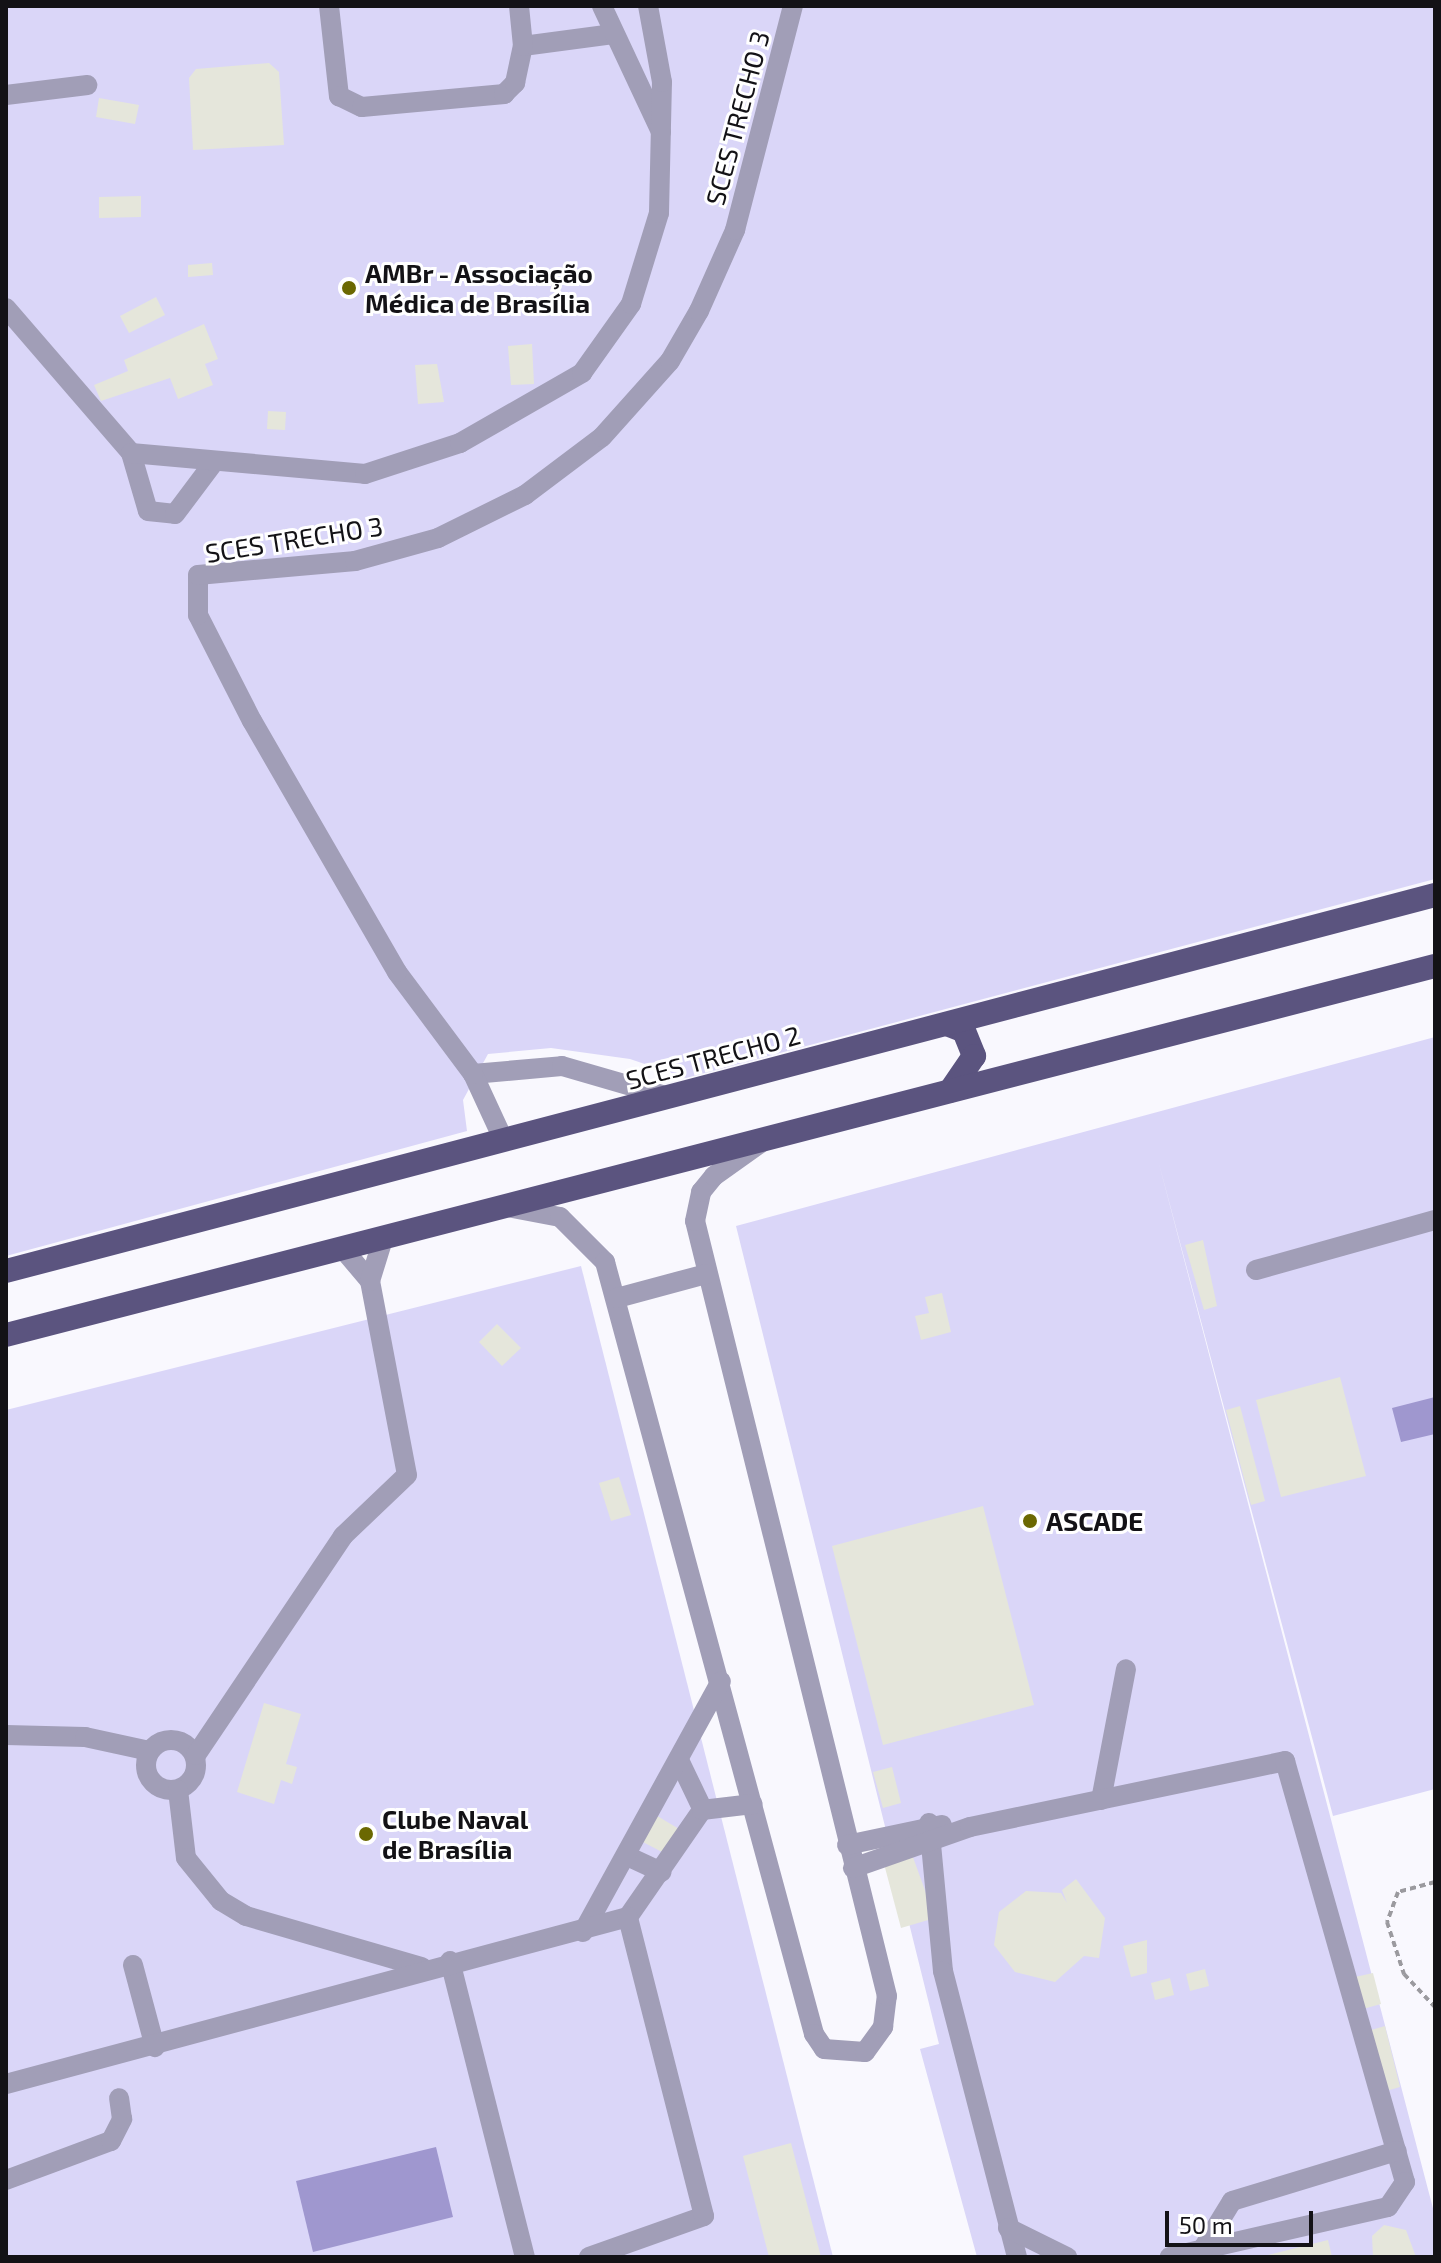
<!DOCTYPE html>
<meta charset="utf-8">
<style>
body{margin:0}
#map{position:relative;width:1441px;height:2263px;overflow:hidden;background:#f9f8fe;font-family:"Exo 2",sans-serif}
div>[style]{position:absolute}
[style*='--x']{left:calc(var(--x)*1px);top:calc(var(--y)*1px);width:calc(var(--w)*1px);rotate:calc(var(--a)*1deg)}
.green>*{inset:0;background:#dad6f8}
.water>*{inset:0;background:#9f97cf}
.building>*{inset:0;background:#e5e6db}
.path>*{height:4px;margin-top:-2px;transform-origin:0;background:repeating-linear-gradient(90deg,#9b9a9f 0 6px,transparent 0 10px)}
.minor>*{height:20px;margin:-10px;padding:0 10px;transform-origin:10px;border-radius:10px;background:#a19eb7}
.minor>.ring{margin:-10px;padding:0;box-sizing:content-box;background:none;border:20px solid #a19eb7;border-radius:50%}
.major>*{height:24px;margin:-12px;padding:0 12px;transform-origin:12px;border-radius:12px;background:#5b547f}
.dots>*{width:22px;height:22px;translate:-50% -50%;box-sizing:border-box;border:4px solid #fff;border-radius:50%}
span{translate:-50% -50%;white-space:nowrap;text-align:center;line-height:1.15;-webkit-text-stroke:6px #fff;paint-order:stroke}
.street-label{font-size:26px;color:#131216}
.poi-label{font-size:26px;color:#131216;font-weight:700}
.left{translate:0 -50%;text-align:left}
.frame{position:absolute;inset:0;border:8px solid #131216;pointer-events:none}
.scale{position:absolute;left:1165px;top:2211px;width:148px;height:36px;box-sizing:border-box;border:4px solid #131216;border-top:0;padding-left:10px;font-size:24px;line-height:28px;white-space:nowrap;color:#131216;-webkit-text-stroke:6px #fff;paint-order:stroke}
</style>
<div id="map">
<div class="green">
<div style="clip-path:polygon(6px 6px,1435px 6px,1435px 879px,686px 1078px,630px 1059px,551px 1048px,488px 1054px,463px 1100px,467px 1131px,6px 1256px)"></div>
<div style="clip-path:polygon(1435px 1037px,1435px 1789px,1333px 1816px,1158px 1160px,1435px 2216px,1435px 2257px,977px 2257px,920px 2049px,939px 2044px,736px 1226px)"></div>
<div style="clip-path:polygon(581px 1266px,833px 2257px,6px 2257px,6px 1410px)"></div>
</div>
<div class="water">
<div style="clip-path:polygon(1435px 1397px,1435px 1434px,1401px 1442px,1392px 1408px)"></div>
<div style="clip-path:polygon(436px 2147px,453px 2217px,313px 2252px,296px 2181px)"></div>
</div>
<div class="building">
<div style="clip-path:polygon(269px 63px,279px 72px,284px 145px,193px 150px,189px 78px,196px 69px)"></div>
<div style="clip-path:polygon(99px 98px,139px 105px,135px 124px,96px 117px)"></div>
<div style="clip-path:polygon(141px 196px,141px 217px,99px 218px,99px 197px)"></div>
<div style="clip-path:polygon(212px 263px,213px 275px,188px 277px,188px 265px)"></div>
<div style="clip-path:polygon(156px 297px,165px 315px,129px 333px,120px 316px)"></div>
<div style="clip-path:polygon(204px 324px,218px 359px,205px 364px,213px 385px,178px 399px,170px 378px,101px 401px,94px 385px,128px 371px,124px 360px)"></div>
<div style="clip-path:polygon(532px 344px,534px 384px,511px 385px,508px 346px)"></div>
<div style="clip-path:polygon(437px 364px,444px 402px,418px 404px,415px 365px)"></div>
<div style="clip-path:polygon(268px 411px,286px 412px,285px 430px,267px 429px)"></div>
<div style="clip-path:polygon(1203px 1240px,1217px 1306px,1204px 1310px,1185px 1245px)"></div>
<div style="clip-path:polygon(942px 1293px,951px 1332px,921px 1340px,915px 1316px,929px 1313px,925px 1297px)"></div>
<div style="clip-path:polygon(497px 1324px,521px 1348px,502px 1366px,479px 1342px)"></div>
<div style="clip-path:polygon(1340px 1377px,1366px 1476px,1281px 1497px,1256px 1400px)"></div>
<div style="clip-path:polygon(1240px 1406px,1265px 1501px,1251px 1505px,1226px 1410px)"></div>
<div style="clip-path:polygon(619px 1477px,631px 1515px,611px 1521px,599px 1483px)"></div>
<div style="clip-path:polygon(983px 1506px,1034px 1705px,883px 1745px,832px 1546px)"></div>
<div style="clip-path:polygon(264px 1703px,301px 1714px,286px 1764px,297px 1767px,292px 1784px,281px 1780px,274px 1804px,237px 1792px)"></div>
<div style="clip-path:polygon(892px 1767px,901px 1803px,883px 1808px,873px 1772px)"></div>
<div style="clip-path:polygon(654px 1814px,679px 1829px,664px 1853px,639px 1840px)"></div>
<div style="clip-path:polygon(906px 1838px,935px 1918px,901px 1928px,879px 1845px)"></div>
<div style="clip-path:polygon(1076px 1879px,1105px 1918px,1099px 1958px,1084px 1956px,1055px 1982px,1015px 1972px,994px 1945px,999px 1912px,1026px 1891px,1061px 1893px,1067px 1903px,1062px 1890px)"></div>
<div style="clip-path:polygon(1147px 1940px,1147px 1973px,1131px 1977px,1123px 1946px)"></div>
<div style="clip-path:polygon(1205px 1969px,1209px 1986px,1190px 1991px,1186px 1974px)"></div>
<div style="clip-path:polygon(1373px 1973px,1381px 2004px,1363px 2009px,1355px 1977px)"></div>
<div style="clip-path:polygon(1170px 1978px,1174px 1995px,1155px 2000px,1151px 1983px)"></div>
<div style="clip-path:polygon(1385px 2026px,1400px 2087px,1386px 2091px,1371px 2030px)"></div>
<div style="clip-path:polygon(791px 2143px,821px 2257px,769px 2257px,743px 2156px)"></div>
<div style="clip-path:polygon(1384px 2225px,1406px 2230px,1416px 2257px,1373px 2257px,1372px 2236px)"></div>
<div style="clip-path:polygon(1328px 2240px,1332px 2257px,1264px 2257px,1264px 2256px)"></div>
</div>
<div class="path">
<div style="--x:1435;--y:1882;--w:38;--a:165"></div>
<div style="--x:1398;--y:1892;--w:32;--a:110"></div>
<div style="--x:1387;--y:1922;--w:55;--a:71.9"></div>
<div style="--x:1404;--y:1974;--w:45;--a:46.8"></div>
</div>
<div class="minor">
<div style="--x:329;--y:6;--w:91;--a:83.7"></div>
<div style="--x:339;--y:96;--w:25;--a:26"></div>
<div style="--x:362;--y:107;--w:143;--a:-5.2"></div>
<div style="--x:504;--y:94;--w:16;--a:-45"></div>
<div style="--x:515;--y:83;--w:38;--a:-78"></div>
<div style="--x:523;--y:46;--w:91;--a:-7.6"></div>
<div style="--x:519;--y:6;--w:40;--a:84.3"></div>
<div style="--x:602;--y:6;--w:139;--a:64.9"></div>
<div style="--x:6;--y:95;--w:82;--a:-7"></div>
<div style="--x:6;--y:308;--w:191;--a:49.2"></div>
<div style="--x:131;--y:453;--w:60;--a:73.7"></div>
<div style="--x:148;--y:511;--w:27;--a:6"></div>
<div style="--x:175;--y:514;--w:65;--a:-53.1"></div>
<div style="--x:131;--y:453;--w:235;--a:5.1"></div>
<div style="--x:365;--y:474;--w:100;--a:-18.1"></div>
<div style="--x:460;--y:443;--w:141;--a:-29.8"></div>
<div style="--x:582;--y:373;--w:85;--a:-54.6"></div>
<div style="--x:631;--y:304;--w:95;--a:-72.9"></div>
<div style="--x:659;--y:213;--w:131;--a:-88.7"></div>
<div style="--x:662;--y:82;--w:77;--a:-100.4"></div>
<div style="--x:473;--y:1074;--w:89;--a:-5.1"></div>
<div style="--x:562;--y:1066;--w:111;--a:16.2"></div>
<div style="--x:504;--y:1141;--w:74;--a:-114.8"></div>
<div style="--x:473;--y:1074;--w:127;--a:-126.7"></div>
<div style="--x:397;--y:972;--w:290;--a:-120"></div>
<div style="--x:252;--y:721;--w:119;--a:-117"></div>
<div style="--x:198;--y:615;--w:40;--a:-90"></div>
<div style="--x:198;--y:575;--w:158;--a:-5.1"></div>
<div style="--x:355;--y:561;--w:86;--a:-15.5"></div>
<div style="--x:438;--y:538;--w:97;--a:-26.3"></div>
<div style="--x:525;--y:495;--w:96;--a:-37"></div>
<div style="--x:602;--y:437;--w:102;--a:-48.2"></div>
<div style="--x:670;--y:361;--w:58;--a:-59.9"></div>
<div style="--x:699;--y:311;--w:89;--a:-66"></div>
<div style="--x:735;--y:230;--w:231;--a:-75.5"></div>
<div style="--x:508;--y:1207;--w:53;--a:10.9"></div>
<div style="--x:560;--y:1217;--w:64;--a:45"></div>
<div style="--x:605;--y:1262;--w:800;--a:74.85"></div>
<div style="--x:814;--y:2034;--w:18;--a:56"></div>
<div style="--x:824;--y:2049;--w:41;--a:4.2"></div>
<div style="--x:865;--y:2052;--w:31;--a:-54"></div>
<div style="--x:883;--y:2027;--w:31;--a:-83"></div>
<div style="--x:887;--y:1996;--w:798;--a:-103.91"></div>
<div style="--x:695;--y:1221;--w:30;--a:-78"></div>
<div style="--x:701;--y:1192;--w:21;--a:-51"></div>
<div style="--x:714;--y:1176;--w:59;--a:-35.3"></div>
<div style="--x:343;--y:1249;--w:42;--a:49.8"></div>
<div style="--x:1256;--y:1270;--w:186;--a:-15.6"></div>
<div style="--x:617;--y:1298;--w:92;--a:-15.1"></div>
<div style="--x:6;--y:1735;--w:79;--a:1.5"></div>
<div style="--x:85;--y:1737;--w:66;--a:12.3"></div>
<div class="ring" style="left:146px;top:1740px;width:30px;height:30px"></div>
<div style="--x:196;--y:1755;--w:264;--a:-56.1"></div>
<div style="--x:343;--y:1536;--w:88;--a:-43.6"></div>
<div style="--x:407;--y:1475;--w:197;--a:-100.8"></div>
<div style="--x:370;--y:1281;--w:44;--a:-72.8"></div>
<div style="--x:679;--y:1760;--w:55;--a:64.4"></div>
<div style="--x:178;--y:1790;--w:68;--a:83.3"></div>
<div style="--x:186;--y:1858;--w:55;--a:50.9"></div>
<div style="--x:221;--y:1901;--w:29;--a:31"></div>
<div style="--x:246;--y:1916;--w:183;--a:16.2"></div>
<div style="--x:1101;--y:1800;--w:133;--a:-79.2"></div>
<div style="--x:929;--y:1823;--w:149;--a:84.6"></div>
<div style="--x:943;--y:1971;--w:295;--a:75.5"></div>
<div style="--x:847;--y:1845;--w:97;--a:-11.9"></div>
<div style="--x:627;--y:1856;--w:38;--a:25"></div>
<div style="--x:853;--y:1868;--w:124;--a:-19.3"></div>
<div style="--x:970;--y:1827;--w:322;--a:-11.8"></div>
<div style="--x:1285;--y:1761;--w:438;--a:74.1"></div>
<div style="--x:1405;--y:2182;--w:30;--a:124"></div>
<div style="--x:1388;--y:2207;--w:224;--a:167.1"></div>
<div style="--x:583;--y:1932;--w:286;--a:-61.2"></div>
<div style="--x:450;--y:1961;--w:305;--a:75.8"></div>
<div style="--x:133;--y:1965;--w:85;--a:75"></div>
<div style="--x:6;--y:2084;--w:644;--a:-15.03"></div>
<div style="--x:628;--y:1917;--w:130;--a:-55.3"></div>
<div style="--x:702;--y:1810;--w:51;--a:-6.7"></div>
<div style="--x:6;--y:2180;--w:112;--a:-20.4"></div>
<div style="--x:111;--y:2141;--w:25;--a:-63"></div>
<div style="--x:122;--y:2119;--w:21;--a:-98"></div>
<div style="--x:1008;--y:2228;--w:66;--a:26.2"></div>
<div style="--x:1202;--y:2250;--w:57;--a:-58.5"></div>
<div style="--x:1232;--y:2201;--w:172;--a:-16.9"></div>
<div style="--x:589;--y:2257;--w:122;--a:-19.6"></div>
<div style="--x:704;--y:2216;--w:309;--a:-104.3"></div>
</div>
<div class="major">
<div style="--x:947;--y:1024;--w:18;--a:22"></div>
<div style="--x:964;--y:1031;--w:27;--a:68"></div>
<div style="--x:974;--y:1056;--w:42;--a:124.4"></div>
<div style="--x:6;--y:1271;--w:1478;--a:-14.74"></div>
<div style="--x:6;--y:1335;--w:1476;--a:-14.48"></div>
</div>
<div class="dots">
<div style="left:349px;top:288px;background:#6b6802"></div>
<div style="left:1030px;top:1521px;background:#6b6802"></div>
<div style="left:366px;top:1834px;background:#6b6802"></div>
</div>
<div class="street-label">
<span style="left:737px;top:118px;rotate:-75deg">SCES TRECHO 3</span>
<span style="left:294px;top:539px;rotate:-9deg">SCES TRECHO 3</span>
<span style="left:713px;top:1057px;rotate:-15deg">SCES TRECHO 2</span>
</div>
<div class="poi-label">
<span class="left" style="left:365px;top:288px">AMBr - Associação<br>Médica de Brasília</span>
<span class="left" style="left:1046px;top:1521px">ASCADE</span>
<span class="left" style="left:382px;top:1834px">Clube Naval<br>de Brasília</span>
</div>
<div class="frame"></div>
<div class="scale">50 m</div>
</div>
